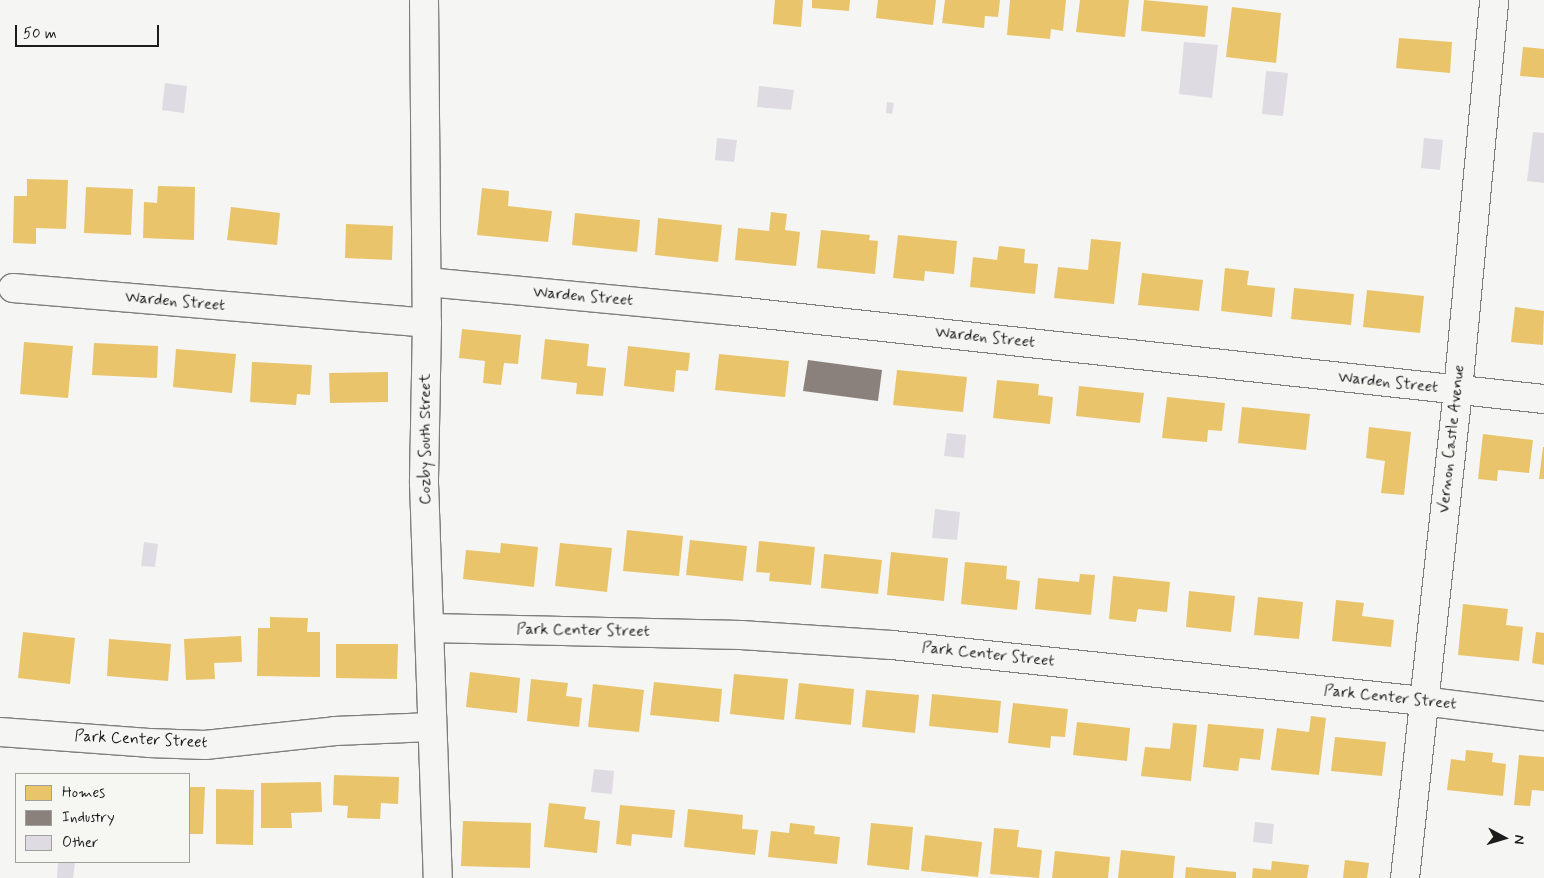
<!DOCTYPE html>
<style>
body{margin:0}
#map{position:relative;width:1544px;height:878px;overflow:hidden;background:#f5f5f3;font-family:Mynerve,sans-serif}
div>[style]{position:absolute}
[style*='--x']{left:calc(var(--x)*1px);top:calc(var(--y)*1px);width:calc(var(--w)*1px);rotate:calc(var(--a)*1deg)}
.homes>*{inset:0;background:#e9c46a}
.industry>*{inset:0;background:#8a817c}
.building>*{inset:0;background:#dfdbe3}
.roads{filter:drop-shadow(1px 0 #7e7e7d) drop-shadow(-1px 0 #7e7e7d) drop-shadow(0 1px #7e7e7d) drop-shadow(0 -1px #7e7e7d)}
.minor>*{height:28px;margin:-14px;padding:0 14px;transform-origin:14px;border-radius:14px;background:#f5f5f3}
span{translate:-50% -50%;white-space:nowrap;text-align:center;line-height:1.15;-webkit-text-stroke:5px #f6f6f2;paint-order:stroke}
.street-label{font-size:16px;color:#1c1c1c}
.legend{position:absolute;left:15px;top:773px;width:175px;height:90px;box-sizing:border-box;background:#f6f6f2;border:1px solid #9f9f9c;margin:0;padding:6px 9px;list-style:none;font-size:15px;color:#1c1c1c}
.legend li{display:flex;align-items:center;gap:10px;height:25px}
.legend b{width:25px;border:1px solid #9f9f9c}
.north{position:absolute;left:1479px;top:813px;width:50px;height:50px;-webkit-text-stroke:4px #f6f6f2;paint-order:stroke;rotate:96deg;font-size:14px;font-weight:700;line-height:20px;text-align:center;color:#1c1c1c}
.north::after{content:'';display:block;margin:auto;width:18px;height:22px;background:#1c1c1c;clip-path:polygon(50% 0,100% 100%,50% 72%,0 100%)}
.scale{position:absolute;left:15px;top:25px;width:144px;height:22px;box-sizing:border-box;border:2px solid #1c1c1c;border-top:0;padding-left:6px;font-size:15px;line-height:18px;white-space:nowrap;color:#1c1c1c;-webkit-text-stroke:4px #f6f6f2;paint-order:stroke}
</style>
<div id="map">
<div class="homes">
<div style="clip-path:polygon(775px 0,803px 0,801px 27px,773px 24px)"></div>
<div style="clip-path:polygon(812px 0,850px 0,849px 11px,812px 8px)"></div>
<div style="clip-path:polygon(878px 0,936px 0,933px 25px,876px 18px)"></div>
<div style="clip-path:polygon(945px 0,1000px 0,998px 17px,985px 16px,984px 28px,942px 23px)"></div>
<div style="clip-path:polygon(1010px 0,1066px 0,1063px 31px,1051px 29px,1050px 39px,1007px 35px)"></div>
<div style="clip-path:polygon(1080px 0,1129px 0,1125px 37px,1076px 32px)"></div>
<div style="clip-path:polygon(1144px 0,1208px 6px,1205px 37px,1141px 31px)"></div>
<div style="clip-path:polygon(1232px 7px,1281px 13px,1276px 63px,1226px 57px)"></div>
<div style="clip-path:polygon(1399px 38px,1452px 42px,1450px 73px,1396px 68px)"></div>
<div style="clip-path:polygon(1523px 47px,1544px 49px,1544px 78px,1520px 76px)"></div>
<div style="clip-path:polygon(27px 179px,68px 180px,66px 229px,36px 228px,36px 244px,13px 243px,14px 196px,27px 196px)"></div>
<div style="clip-path:polygon(158px 186px,195px 187px,194px 240px,143px 238px,144px 202px,157px 203px)"></div>
<div style="clip-path:polygon(86px 187px,133px 189px,131px 235px,84px 233px)"></div>
<div style="clip-path:polygon(482px 188px,509px 191px,508px 206px,552px 211px,548px 242px,477px 235px)"></div>
<div style="clip-path:polygon(231px 207px,280px 213px,277px 245px,227px 240px)"></div>
<div style="clip-path:polygon(771px 212px,787px 214px,785px 230px,800px 232px,796px 266px,735px 260px,738px 228px,769px 231px)"></div>
<div style="clip-path:polygon(575px 213px,640px 220px,637px 252px,572px 245px)"></div>
<div style="clip-path:polygon(658px 218px,722px 225px,718px 262px,655px 255px)"></div>
<div style="clip-path:polygon(346px 224px,393px 226px,392px 260px,345px 258px)"></div>
<div style="clip-path:polygon(821px 230px,870px 235px,869px 240px,878px 241px,875px 274px,817px 268px)"></div>
<div style="clip-path:polygon(898px 235px,957px 241px,954px 274px,925px 271px,924px 281px,893px 278px)"></div>
<div style="clip-path:polygon(1091px 239px,1121px 242px,1114px 304px,1054px 298px,1058px 267px,1088px 270px)"></div>
<div style="clip-path:polygon(999px 246px,1025px 249px,1024px 263px,1038px 264px,1035px 294px,970px 287px,973px 257px,997px 260px)"></div>
<div style="clip-path:polygon(1225px 268px,1249px 271px,1247px 285px,1275px 288px,1272px 317px,1221px 311px)"></div>
<div style="clip-path:polygon(1142px 273px,1203px 280px,1199px 311px,1138px 305px)"></div>
<div style="clip-path:polygon(1294px 288px,1354px 294px,1351px 325px,1291px 319px)"></div>
<div style="clip-path:polygon(1367px 290px,1424px 296px,1420px 333px,1363px 327px)"></div>
<div style="clip-path:polygon(1515px 307px,1544px 311px,1543px 345px,1511px 342px)"></div>
<div style="clip-path:polygon(462px 329px,521px 335px,518px 364px,504px 363px,501px 385px,483px 383px,485px 361px,459px 358px)"></div>
<div style="clip-path:polygon(545px 339px,589px 344px,587px 366px,606px 368px,603px 396px,576px 394px,577px 383px,541px 379px)"></div>
<div style="clip-path:polygon(24px 342px,73px 346px,68px 398px,20px 394px)"></div>
<div style="clip-path:polygon(94px 343px,158px 346px,157px 378px,92px 375px)"></div>
<div style="clip-path:polygon(628px 346px,690px 353px,688px 371px,676px 370px,674px 392px,624px 386px)"></div>
<div style="clip-path:polygon(176px 349px,236px 354px,232px 393px,173px 387px)"></div>
<div style="clip-path:polygon(719px 354px,789px 361px,785px 397px,715px 390px)"></div>
<div style="clip-path:polygon(252px 362px,312px 365px,310px 395px,297px 394px,296px 405px,250px 402px)"></div>
<div style="clip-path:polygon(897px 370px,967px 377px,963px 412px,893px 405px)"></div>
<div style="clip-path:polygon(388px 372px,388px 402px,330px 403px,329px 373px)"></div>
<div style="clip-path:polygon(997px 380px,1039px 384px,1038px 395px,1053px 397px,1050px 424px,993px 418px)"></div>
<div style="clip-path:polygon(1079px 386px,1144px 393px,1140px 423px,1076px 416px)"></div>
<div style="clip-path:polygon(1167px 397px,1225px 403px,1222px 431px,1208px 430px,1207px 442px,1162px 438px)"></div>
<div style="clip-path:polygon(1242px 407px,1310px 414px,1306px 450px,1238px 443px)"></div>
<div style="clip-path:polygon(1369px 427px,1411px 432px,1404px 495px,1381px 493px,1385px 461px,1366px 458px)"></div>
<div style="clip-path:polygon(1483px 434px,1533px 440px,1529px 473px,1498px 470px,1497px 481px,1478px 479px)"></div>
<div style="clip-path:polygon(1543px 447px,1544px 447px,1544px 479px,1539px 479px)"></div>
<div style="clip-path:polygon(627px 530px,683px 536px,679px 576px,623px 571px)"></div>
<div style="clip-path:polygon(690px 540px,747px 546px,743px 581px,686px 575px)"></div>
<div style="clip-path:polygon(759px 541px,815px 547px,811px 585px,769px 581px,770px 573px,756px 572px)"></div>
<div style="clip-path:polygon(501px 543px,538px 547px,534px 587px,463px 579px,466px 550px,500px 553px)"></div>
<div style="clip-path:polygon(560px 543px,612px 548px,607px 592px,555px 586px)"></div>
<div style="clip-path:polygon(891px 552px,948px 558px,944px 601px,887px 595px)"></div>
<div style="clip-path:polygon(824px 554px,882px 560px,878px 594px,821px 588px)"></div>
<div style="clip-path:polygon(965px 562px,1007px 566px,1006px 579px,1020px 581px,1017px 610px,961px 604px)"></div>
<div style="clip-path:polygon(1080px 574px,1095px 575px,1091px 615px,1035px 609px,1038px 578px,1079px 582px)"></div>
<div style="clip-path:polygon(1113px 576px,1170px 582px,1167px 612px,1138px 609px,1136px 622px,1109px 619px)"></div>
<div style="clip-path:polygon(1189px 591px,1235px 596px,1231px 632px,1186px 627px)"></div>
<div style="clip-path:polygon(1258px 597px,1303px 602px,1299px 639px,1254px 635px)"></div>
<div style="clip-path:polygon(1336px 600px,1364px 603px,1362px 616px,1394px 620px,1391px 647px,1332px 641px)"></div>
<div style="clip-path:polygon(1463px 604px,1508px 609px,1506px 625px,1523px 627px,1519px 661px,1458px 655px)"></div>
<div style="clip-path:polygon(270px 617px,308px 618px,307px 632px,320px 632px,320px 677px,257px 676px,258px 628px,270px 628px)"></div>
<div style="clip-path:polygon(23px 632px,75px 638px,70px 684px,18px 678px)"></div>
<div style="clip-path:polygon(1536px 632px,1544px 633px,1544px 665px,1532px 663px)"></div>
<div style="clip-path:polygon(241px 636px,242px 662px,214px 663px,215px 679px,186px 680px,184px 639px)"></div>
<div style="clip-path:polygon(109px 639px,171px 644px,168px 681px,107px 676px)"></div>
<div style="clip-path:polygon(336px 644px,398px 644px,397px 679px,336px 678px)"></div>
<div style="clip-path:polygon(470px 672px,520px 678px,517px 713px,466px 707px)"></div>
<div style="clip-path:polygon(734px 674px,788px 679px,784px 720px,730px 714px)"></div>
<div style="clip-path:polygon(531px 679px,568px 683px,566px 696px,582px 698px,579px 727px,527px 721px)"></div>
<div style="clip-path:polygon(654px 682px,722px 689px,719px 722px,650px 715px)"></div>
<div style="clip-path:polygon(799px 683px,854px 689px,851px 725px,795px 719px)"></div>
<div style="clip-path:polygon(593px 684px,644px 690px,639px 732px,588px 727px)"></div>
<div style="clip-path:polygon(866px 690px,919px 695px,915px 733px,862px 727px)"></div>
<div style="clip-path:polygon(932px 694px,1001px 701px,998px 733px,929px 726px)"></div>
<div style="clip-path:polygon(1013px 703px,1068px 709px,1065px 737px,1051px 736px,1050px 748px,1008px 743px)"></div>
<div style="clip-path:polygon(1311px 716px,1326px 718px,1319px 775px,1271px 770px,1277px 728px,1309px 732px)"></div>
<div style="clip-path:polygon(1077px 722px,1130px 728px,1127px 761px,1073px 755px)"></div>
<div style="clip-path:polygon(1173px 723px,1197px 725px,1191px 781px,1141px 776px,1145px 747px,1170px 749px)"></div>
<div style="clip-path:polygon(1208px 724px,1264px 729px,1260px 760px,1240px 758px,1238px 771px,1203px 767px)"></div>
<div style="clip-path:polygon(1335px 737px,1386px 742px,1382px 776px,1331px 771px)"></div>
<div style="clip-path:polygon(1466px 750px,1493px 753px,1492px 762px,1506px 764px,1503px 796px,1447px 790px,1451px 759px,1465px 761px)"></div>
<div style="clip-path:polygon(1519px 755px,1544px 757px,1544px 791px,1532px 790px,1530px 806px,1514px 805px)"></div>
<div style="clip-path:polygon(334px 775px,399px 777px,398px 804px,381px 803px,380px 819px,347px 818px,348px 806px,333px 805px)"></div>
<div style="clip-path:polygon(321px 782px,322px 812px,291px 813px,292px 828px,261px 828px,261px 783px)"></div>
<div style="clip-path:polygon(189px 787px,205px 787px,203px 834px,189px 834px)"></div>
<div style="clip-path:polygon(216px 789px,254px 790px,253px 845px,216px 844px)"></div>
<div style="clip-path:polygon(549px 803px,586px 807px,584px 819px,600px 821px,597px 853px,544px 847px)"></div>
<div style="clip-path:polygon(620px 805px,675px 810px,672px 838px,632px 834px,631px 846px,616px 844px)"></div>
<div style="clip-path:polygon(688px 809px,743px 815px,742px 829px,758px 830px,755px 855px,684px 847px)"></div>
<div style="clip-path:polygon(463px 821px,531px 823px,530px 868px,461px 866px)"></div>
<div style="clip-path:polygon(790px 823px,815px 826px,814px 834px,840px 837px,837px 864px,768px 857px,771px 831px,789px 833px)"></div>
<div style="clip-path:polygon(871px 823px,913px 827px,909px 870px,867px 865px)"></div>
<div style="clip-path:polygon(994px 828px,1019px 830px,1017px 847px,1042px 850px,1039px 878px,990px 874px)"></div>
<div style="clip-path:polygon(925px 835px,982px 842px,978px 877px,921px 871px)"></div>
<div style="clip-path:polygon(1121px 850px,1175px 856px,1173px 878px,1118px 878px)"></div>
<div style="clip-path:polygon(1055px 851px,1110px 857px,1108px 878px,1052px 878px)"></div>
<div style="clip-path:polygon(1345px 860px,1369px 863px,1367px 878px,1343px 878px)"></div>
<div style="clip-path:polygon(1272px 861px,1309px 865px,1307px 878px,1252px 878px,1253px 868px,1271px 870px)"></div>
<div style="clip-path:polygon(1186px 867px,1236px 872px,1236px 878px,1185px 878px)"></div>
</div>
<div class="industry">
<div style="clip-path:polygon(808px 360px,882px 370px,878px 401px,803px 391px)"></div>
</div>
<div class="building">
<div style="clip-path:polygon(1184px 42px,1218px 45px,1212px 98px,1179px 94px)"></div>
<div style="clip-path:polygon(1266px 71px,1288px 73px,1283px 116px,1262px 114px)"></div>
<div style="clip-path:polygon(165px 83px,187px 86px,184px 113px,162px 110px)"></div>
<div style="clip-path:polygon(759px 86px,794px 90px,791px 110px,757px 107px)"></div>
<div style="clip-path:polygon(887px 102px,894px 103px,892px 114px,886px 113px)"></div>
<div style="clip-path:polygon(1533px 132px,1544px 133px,1544px 183px,1527px 181px)"></div>
<div style="clip-path:polygon(717px 138px,737px 140px,734px 162px,715px 160px)"></div>
<div style="clip-path:polygon(1424px 138px,1443px 140px,1440px 170px,1421px 168px)"></div>
<div style="clip-path:polygon(947px 433px,966px 435px,964px 458px,944px 456px)"></div>
<div style="clip-path:polygon(935px 509px,960px 512px,957px 540px,932px 538px)"></div>
<div style="clip-path:polygon(144px 542px,158px 544px,155px 567px,141px 566px)"></div>
<div style="clip-path:polygon(594px 769px,614px 771px,612px 794px,591px 792px)"></div>
<div style="clip-path:polygon(1255px 822px,1274px 824px,1272px 844px,1253px 842px)"></div>
<div style="clip-path:polygon(58px 862px,75px 862px,73px 878px,57px 878px)"></div>
</div>
<div class="roads">
<div class="minor">
<div style="--x:424;--y:0;--w:323;--a:89.5"></div>
<div style="--x:427;--y:323;--w:160;--a:91.1"></div>
<div style="--x:424;--y:483;--w:395;--a:88"></div>
<div style="--x:427;--y:282;--w:310;--a:5.4"></div>
<div style="--x:736;--y:311;--w:813;--a:6.22"></div>
<div style="--x:13;--y:288;--w:415;--a:4.8"></div>
<div style="--x:429;--y:628;--w:312;--a:1.3"></div>
<div style="--x:741;--y:635;--w:151;--a:3.8"></div>
<div style="--x:892;--y:645;--w:534;--a:6.02"></div>
<div style="--x:1423;--y:701;--w:122;--a:7.1"></div>
<div style="--x:0;--y:732;--w:149;--a:4.2"></div>
<div style="--x:149;--y:743;--w:56;--a:2"></div>
<div style="--x:205;--y:745;--w:131;--a:-6.1"></div>
<div style="--x:335;--y:731;--w:97;--a:-2.4"></div>
<div style="--x:1405;--y:878;--w:490;--a:-83.8"></div>
<div style="--x:1458;--y:391;--w:393;--a:-84.7"></div>
</div>
</div>
<div class="street-label">
<span style="left:583px;top:297px;rotate:5deg">Warden Street</span>
<span style="left:175px;top:302px;rotate:5deg">Warden Street</span>
<span style="left:985px;top:338px;rotate:6deg">Warden Street</span>
<span style="left:1388px;top:383px;rotate:6deg">Warden Street</span>
<span style="left:426px;top:439px;rotate:-90deg">Cozby South Street</span>
<span style="left:1452px;top:439px;rotate:-84deg">Vernon Castle Avenue</span>
<span style="left:583px;top:631px;rotate:1deg">Park Center Street</span>
<span style="left:988px;top:655px;rotate:6deg">Park Center Street</span>
<span style="left:1390px;top:698px;rotate:6deg">Park Center Street</span>
<span style="left:141px;top:740px;rotate:3deg">Park Center Street</span>
</div>
<ul class="legend">
<li><b style="height:14px;background:#e9c46a"></b>Homes</li>
<li><b style="height:14px;background:#8a817c"></b>Industry</li>
<li><b style="height:14px;background:#dfdbe3"></b>Other</li>
</ul>
<div class="north">N</div>
<div class="scale">50 m</div>
</div>
